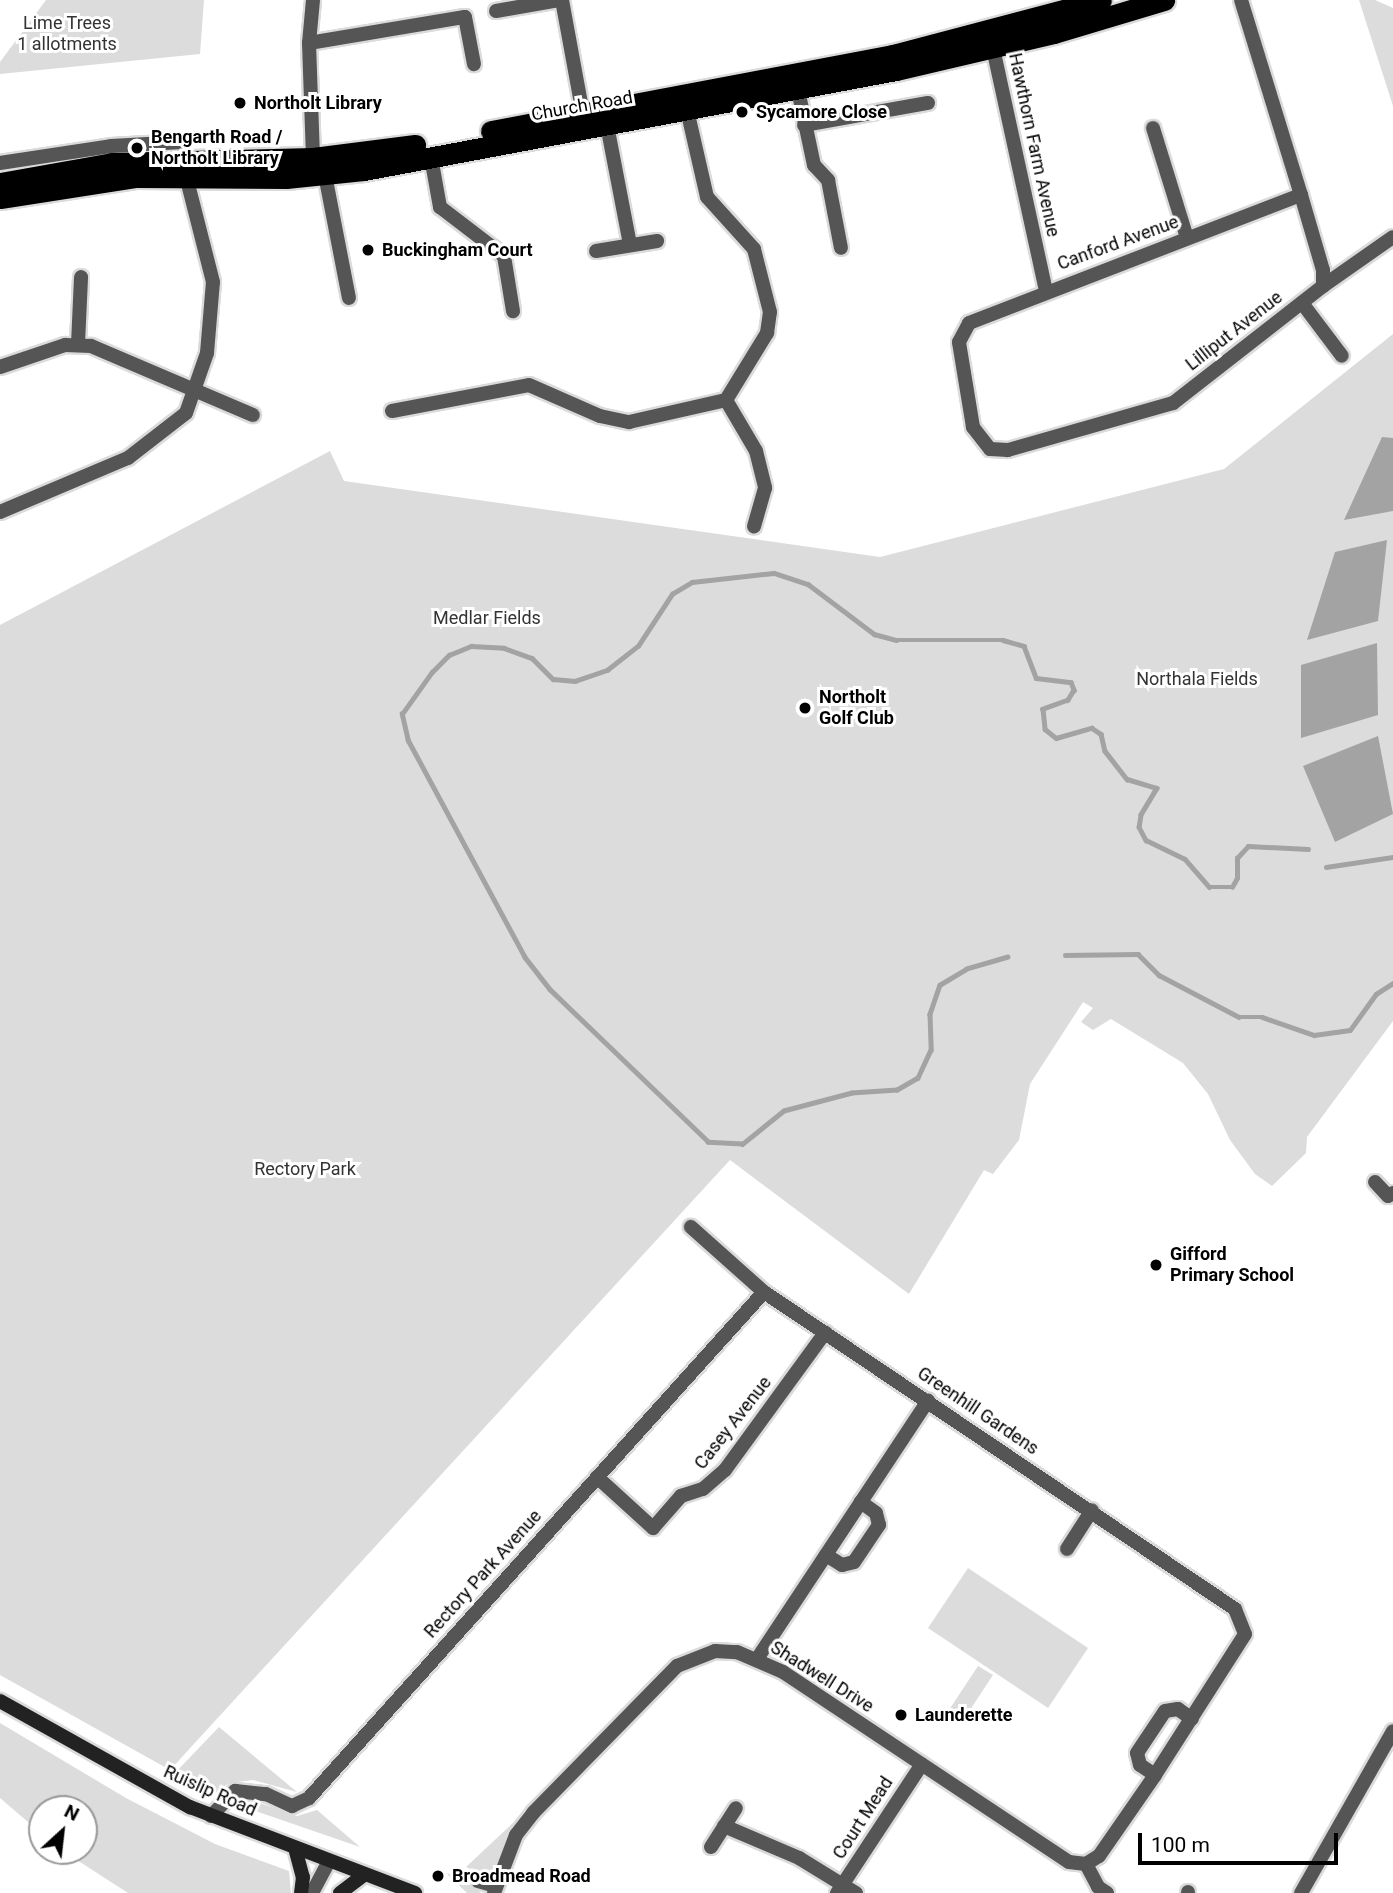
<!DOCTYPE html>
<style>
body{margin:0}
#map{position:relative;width:1393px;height:1893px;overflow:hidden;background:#fff;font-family:Roboto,sans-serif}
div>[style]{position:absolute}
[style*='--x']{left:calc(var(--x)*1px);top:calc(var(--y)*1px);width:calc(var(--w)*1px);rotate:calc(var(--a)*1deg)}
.green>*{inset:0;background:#dcdcdc}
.water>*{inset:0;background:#a3a3a3}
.stream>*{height:4.5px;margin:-2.25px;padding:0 2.25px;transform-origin:2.25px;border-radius:2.25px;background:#a3a3a3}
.roads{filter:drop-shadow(2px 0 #dbdbdb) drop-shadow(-2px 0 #dbdbdb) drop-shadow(0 2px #dbdbdb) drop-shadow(0 -2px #dbdbdb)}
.street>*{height:14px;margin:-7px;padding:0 7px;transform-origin:7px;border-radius:7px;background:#555}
.secondary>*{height:14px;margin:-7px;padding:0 7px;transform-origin:7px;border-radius:7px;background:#222}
.highway>*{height:21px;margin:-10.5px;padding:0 10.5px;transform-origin:10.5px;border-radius:10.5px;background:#000}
.dots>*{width:19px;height:19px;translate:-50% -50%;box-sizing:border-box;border:4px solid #fff;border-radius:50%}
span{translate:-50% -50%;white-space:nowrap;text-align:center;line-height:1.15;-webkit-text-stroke:6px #fff;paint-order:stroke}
.park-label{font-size:18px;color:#333}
.poi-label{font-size:18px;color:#000;font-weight:700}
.left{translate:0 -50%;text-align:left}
.street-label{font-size:18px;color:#000}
.north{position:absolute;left:28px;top:1795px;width:70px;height:70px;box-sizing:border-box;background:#fff;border:2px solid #999;border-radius:50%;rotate:27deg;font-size:19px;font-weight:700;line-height:28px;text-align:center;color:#000}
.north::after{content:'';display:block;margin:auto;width:24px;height:32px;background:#000;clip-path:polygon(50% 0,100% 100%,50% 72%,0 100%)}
.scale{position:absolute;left:1138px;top:1833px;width:200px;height:32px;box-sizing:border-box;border:4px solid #000;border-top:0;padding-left:9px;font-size:21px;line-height:24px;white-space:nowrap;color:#000;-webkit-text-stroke:5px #fff;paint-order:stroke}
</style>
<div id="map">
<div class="green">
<div style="clip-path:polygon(46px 0,204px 0,200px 54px,0 74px,0 62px)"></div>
<div style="clip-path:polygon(1359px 0,1375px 0,1393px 8px,1393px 106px)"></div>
<div style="clip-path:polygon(1393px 334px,1393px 1021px,1307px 1137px,1306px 1153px,1272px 1186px,1255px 1174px,1230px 1140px,1208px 1094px,1183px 1063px,1111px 1019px,1093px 1030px,1081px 1022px,1093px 1008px,1083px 1002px,1030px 1084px,1019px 1140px,993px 1174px,984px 1170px,909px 1294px,730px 1160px,170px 1770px,0 1675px,0 625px,330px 451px,344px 481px,880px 557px,1224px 469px)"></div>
<div style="clip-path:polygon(968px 1568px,1088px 1648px,1048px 1708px,928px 1628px)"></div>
<div style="clip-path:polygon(978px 1666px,993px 1675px,964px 1719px,949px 1710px)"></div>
<div style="clip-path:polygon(0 1723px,126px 1798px,215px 1844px,289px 1871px,291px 1893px,128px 1893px,63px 1851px,84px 1851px,84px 1809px,42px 1809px,42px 1834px,0 1798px)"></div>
<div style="clip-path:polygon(219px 1727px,297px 1792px,253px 1780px,229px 1783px,213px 1795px,173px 1775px)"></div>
<div style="clip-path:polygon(254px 1801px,297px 1816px,317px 1810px,360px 1847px,241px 1806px)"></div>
<div style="clip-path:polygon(513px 1823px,494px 1872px,487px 1877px,466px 1867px)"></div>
<div style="clip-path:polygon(446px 1873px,466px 1879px,481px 1893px,467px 1893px)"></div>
</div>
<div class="water">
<div style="clip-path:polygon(1382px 437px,1393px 438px,1393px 511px,1344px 520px)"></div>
<div style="clip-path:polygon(1387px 540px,1378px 621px,1307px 640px,1335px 552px)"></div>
<div style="clip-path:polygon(1377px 643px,1378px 715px,1301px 738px,1301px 665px)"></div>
<div style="clip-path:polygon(1378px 736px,1393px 814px,1335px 842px,1303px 766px)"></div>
</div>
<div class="stream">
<div style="--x:1326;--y:867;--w:68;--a:-8.5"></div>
<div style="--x:1065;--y:955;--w:73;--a:-0.8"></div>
<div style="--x:1138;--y:954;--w:30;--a:45"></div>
<div style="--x:1159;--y:975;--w:90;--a:27.7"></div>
<div style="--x:1239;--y:1017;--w:23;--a:0"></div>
<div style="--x:1262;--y:1017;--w:55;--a:19.1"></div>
<div style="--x:1314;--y:1035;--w:36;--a:-8"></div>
<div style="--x:1350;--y:1030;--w:44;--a:-54.2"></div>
<div style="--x:1376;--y:994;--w:20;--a:-33"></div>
<div style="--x:1008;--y:957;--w:43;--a:163.7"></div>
<div style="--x:967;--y:969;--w:31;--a:149"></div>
<div style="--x:940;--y:985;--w:31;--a:109"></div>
<div style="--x:930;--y:1014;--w:36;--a:88"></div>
<div style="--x:931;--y:1050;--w:31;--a:115"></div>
<div style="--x:918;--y:1078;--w:24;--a:150"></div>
<div style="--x:897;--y:1090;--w:45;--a:176.2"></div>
<div style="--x:852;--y:1093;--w:70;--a:165.2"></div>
<div style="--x:784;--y:1111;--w:53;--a:141.2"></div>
<div style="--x:743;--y:1144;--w:35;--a:-177"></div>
<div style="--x:708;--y:1142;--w:219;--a:-136.1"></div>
<div style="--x:550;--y:990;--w:41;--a:-128"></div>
<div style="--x:525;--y:958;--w:247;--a:-118.3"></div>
<div style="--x:408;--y:741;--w:28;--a:-103"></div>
<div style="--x:402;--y:714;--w:52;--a:-54.5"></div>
<div style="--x:432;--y:672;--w:24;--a:-45"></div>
<div style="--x:449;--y:655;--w:24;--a:-22"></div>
<div style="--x:471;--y:646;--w:33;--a:3"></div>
<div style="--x:504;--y:648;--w:30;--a:20"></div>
<div style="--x:532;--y:658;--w:30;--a:45"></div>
<div style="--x:553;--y:679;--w:22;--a:5"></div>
<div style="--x:575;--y:681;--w:34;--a:-19"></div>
<div style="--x:607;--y:670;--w:39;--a:-38"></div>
<div style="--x:638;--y:646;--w:62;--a:-56.8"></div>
<div style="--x:672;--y:594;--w:23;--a:-31"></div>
<div style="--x:692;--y:582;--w:82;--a:-6.3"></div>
<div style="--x:774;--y:573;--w:36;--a:18"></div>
<div style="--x:808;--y:584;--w:83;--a:37.1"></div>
<div style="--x:874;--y:634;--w:23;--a:15"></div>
<div style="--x:896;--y:640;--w:107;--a:0"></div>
<div style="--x:1003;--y:640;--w:22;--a:16"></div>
<div style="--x:1024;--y:646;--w:34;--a:69"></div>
<div style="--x:1036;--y:678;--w:35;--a:7"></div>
<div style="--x:1071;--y:682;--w:9;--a:69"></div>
<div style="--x:1074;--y:690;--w:12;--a:121"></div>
<div style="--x:1068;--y:700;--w:27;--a:160"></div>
<div style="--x:1043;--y:709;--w:20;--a:84"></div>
<div style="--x:1045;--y:729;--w:14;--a:39"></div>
<div style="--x:1056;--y:738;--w:37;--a:-16"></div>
<div style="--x:1092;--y:728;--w:11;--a:34"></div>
<div style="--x:1101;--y:734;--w:17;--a:77"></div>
<div style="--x:1105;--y:751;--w:36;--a:52"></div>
<div style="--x:1127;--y:779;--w:31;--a:17"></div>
<div style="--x:1157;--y:788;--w:31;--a:121"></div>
<div style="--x:1141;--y:815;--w:12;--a:99"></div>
<div style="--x:1139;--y:827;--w:15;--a:62"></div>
<div style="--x:1146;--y:840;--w:43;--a:26"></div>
<div style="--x:1185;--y:859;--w:37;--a:49"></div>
<div style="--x:1209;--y:887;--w:23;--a:0"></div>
<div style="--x:1232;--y:887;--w:10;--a:-61"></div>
<div style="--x:1237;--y:878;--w:20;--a:-90"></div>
<div style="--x:1237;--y:858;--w:16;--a:-47"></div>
<div style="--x:1248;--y:846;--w:60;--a:2.9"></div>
</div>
<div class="roads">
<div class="street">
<div style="--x:313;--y:0;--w:43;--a:95.3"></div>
<div style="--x:309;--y:43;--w:115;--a:88"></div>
<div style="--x:562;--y:0;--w:116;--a:79.6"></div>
<div style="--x:1241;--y:0;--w:204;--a:72.9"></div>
<div style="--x:1301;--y:195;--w:78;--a:73.7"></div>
<div style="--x:1323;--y:270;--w:16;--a:90"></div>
<div style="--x:1323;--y:286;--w:190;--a:142"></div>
<div style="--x:1173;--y:403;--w:172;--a:164.1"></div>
<div style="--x:1008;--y:450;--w:18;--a:-177"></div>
<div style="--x:990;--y:449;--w:28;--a:-128"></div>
<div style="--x:973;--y:427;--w:86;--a:-99.4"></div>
<div style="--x:959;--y:342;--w:21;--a:-62"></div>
<div style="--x:969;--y:323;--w:356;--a:-21.1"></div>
<div style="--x:496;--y:11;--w:64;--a:-9.9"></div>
<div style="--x:309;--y:43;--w:158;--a:-9.5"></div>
<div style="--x:465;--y:17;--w:48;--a:79.2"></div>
<div style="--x:993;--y:48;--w:249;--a:77.7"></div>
<div style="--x:798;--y:90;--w:77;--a:78"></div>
<div style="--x:814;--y:165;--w:21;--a:47"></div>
<div style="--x:828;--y:180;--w:69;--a:79.2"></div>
<div style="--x:607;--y:125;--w:122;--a:79.1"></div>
<div style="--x:804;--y:125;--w:126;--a:-10.1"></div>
<div style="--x:1153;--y:128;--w:115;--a:72.8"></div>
<div style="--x:431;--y:157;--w:51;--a:79.8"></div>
<div style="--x:440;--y:207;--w:81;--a:37.4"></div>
<div style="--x:504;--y:256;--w:56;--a:80.7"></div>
<div style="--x:0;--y:163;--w:112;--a:-8.7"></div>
<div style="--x:111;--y:146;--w:72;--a:-3.2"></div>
<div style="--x:327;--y:185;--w:115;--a:79"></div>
<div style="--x:596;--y:251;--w:62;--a:-9.3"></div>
<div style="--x:1323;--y:286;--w:85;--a:-35"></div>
<div style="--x:1302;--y:303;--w:66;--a:53"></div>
<div style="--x:78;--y:344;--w:67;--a:-87.4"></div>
<div style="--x:0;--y:367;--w:69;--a:-18.7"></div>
<div style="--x:65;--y:345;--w:26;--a:2"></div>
<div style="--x:91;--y:346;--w:176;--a:23.1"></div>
<div style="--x:726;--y:400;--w:59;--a:59.5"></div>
<div style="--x:756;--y:451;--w:38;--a:76"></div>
<div style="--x:765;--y:488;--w:40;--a:106"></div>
<div style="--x:392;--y:411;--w:139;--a:-10.7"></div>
<div style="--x:529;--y:385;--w:77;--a:23.6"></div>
<div style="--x:600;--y:416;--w:30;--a:12"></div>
<div style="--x:629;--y:422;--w:99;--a:-12.8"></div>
<div style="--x:726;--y:400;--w:79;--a:-58.5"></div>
<div style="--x:767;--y:333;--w:21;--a:-82"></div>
<div style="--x:770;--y:312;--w:65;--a:-104.3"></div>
<div style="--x:754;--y:249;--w:70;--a:-132.1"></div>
<div style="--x:707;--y:197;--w:89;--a:-102.9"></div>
<div style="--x:0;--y:512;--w:139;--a:-22.9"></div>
<div style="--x:128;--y:458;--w:73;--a:-37.8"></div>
<div style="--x:186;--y:413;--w:64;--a:-70.7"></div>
<div style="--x:207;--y:353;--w:71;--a:-85.2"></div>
<div style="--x:213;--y:282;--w:109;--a:-104.3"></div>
<div style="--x:1375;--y:1182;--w:19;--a:47"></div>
<div style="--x:1388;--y:1196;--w:6;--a:-31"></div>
<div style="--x:597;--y:1477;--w:76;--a:42.3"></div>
<div style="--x:653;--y:1528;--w:43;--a:-48.8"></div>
<div style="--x:681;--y:1496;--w:23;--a:-18"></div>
<div style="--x:703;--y:1489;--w:29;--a:-41"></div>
<div style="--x:725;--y:1470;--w:170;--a:-53.9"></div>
<div style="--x:1067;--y:1549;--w:46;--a:-57.3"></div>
<div style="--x:826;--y:1555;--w:19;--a:32"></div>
<div style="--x:842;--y:1565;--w:12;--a:-14"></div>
<div style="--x:854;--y:1562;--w:45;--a:-56"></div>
<div style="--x:879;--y:1525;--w:12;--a:-104"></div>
<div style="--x:876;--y:1513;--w:19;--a:-144"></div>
<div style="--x:757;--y:1659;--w:310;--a:-56.5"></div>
<div style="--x:1155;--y:1775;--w:18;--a:-146"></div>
<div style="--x:1140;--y:1765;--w:12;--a:-104"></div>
<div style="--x:1137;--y:1753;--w:50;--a:-56.3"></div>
<div style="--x:1165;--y:1711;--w:13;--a:-9"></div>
<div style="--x:1178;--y:1709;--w:17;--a:36"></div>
<div style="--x:211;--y:1816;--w:35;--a:-46"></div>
<div style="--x:235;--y:1791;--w:31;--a:6"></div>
<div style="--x:266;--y:1794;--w:29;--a:25"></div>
<div style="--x:292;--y:1806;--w:19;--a:-25"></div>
<div style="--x:309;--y:1798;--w:680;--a:-48.04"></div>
<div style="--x:724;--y:1826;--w:82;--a:23.1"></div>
<div style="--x:799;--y:1858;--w:67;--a:31.6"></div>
<div style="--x:711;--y:1847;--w:46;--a:-57.3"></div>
<div style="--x:1086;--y:1864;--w:26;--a:62"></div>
<div style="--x:1098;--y:1887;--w:11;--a:34"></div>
<div style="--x:478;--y:1881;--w:19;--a:16"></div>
<div style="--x:312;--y:1893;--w:36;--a:-62"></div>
<div style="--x:494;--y:1893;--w:62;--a:-69.2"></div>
<div style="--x:516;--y:1835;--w:28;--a:-52"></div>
<div style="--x:533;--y:1813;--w:206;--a:-45.6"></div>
<div style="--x:677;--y:1666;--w:41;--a:-21.5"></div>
<div style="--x:715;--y:1651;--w:22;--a:3"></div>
<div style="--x:737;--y:1652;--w:50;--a:23.5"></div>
<div style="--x:783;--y:1672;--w:343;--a:33.6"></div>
<div style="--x:1069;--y:1862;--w:17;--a:7"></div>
<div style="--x:1086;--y:1864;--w:15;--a:-32"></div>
<div style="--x:1099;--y:1856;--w:98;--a:-55.3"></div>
<div style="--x:1155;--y:1775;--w:167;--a:-57.4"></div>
<div style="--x:1245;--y:1634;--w:27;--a:-112"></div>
<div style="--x:1235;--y:1609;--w:568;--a:-146.06"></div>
<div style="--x:764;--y:1292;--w:98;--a:-138.3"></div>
<div style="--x:837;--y:1893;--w:154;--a:-56.6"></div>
<div style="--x:1188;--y:1893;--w:1;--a:-90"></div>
<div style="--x:1301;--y:1893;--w:186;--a:-60.4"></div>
</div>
<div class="secondary">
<div style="--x:0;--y:1701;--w:218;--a:29.2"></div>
<div style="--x:190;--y:1807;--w:241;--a:20.9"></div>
<div style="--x:295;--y:1848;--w:30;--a:75"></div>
<div style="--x:303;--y:1877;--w:16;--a:97"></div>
<div style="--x:340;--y:1893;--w:30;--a:-37"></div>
</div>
<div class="highway">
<div style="--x:491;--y:131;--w:409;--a:-10.7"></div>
<div style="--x:893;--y:55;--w:215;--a:-14.8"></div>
<div style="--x:0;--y:183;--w:114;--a:-10.1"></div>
<div style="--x:112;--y:163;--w:201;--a:-1.4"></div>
<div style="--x:313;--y:158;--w:103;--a:-7.3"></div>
<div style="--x:0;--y:198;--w:138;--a:-8.8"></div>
<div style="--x:136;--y:177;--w:150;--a:0.4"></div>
<div style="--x:286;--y:178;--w:78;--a:-5.9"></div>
<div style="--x:364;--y:170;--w:541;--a:-10.65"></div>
<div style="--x:896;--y:70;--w:162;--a:-13.2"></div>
<div style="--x:1054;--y:33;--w:115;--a:-16.7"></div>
</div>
</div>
<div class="dots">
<div style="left:240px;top:103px;background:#000"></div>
<div style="left:742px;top:112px;background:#000"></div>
<div style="left:137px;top:148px;background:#000"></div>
<div style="left:368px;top:250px;background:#000"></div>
<div style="left:805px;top:708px;background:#000"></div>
<div style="left:1156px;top:1265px;background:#000"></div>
<div style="left:901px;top:1715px;background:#000"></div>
<div style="left:438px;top:1876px;background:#000"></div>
</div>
<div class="park-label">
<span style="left:67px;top:34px">Lime Trees<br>1 allotments</span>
<span style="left:487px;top:618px">Medlar Fields</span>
<span style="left:1197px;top:679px">Northala Fields</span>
<span style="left:305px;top:1169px">Rectory Park</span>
</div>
<div class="poi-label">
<span class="left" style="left:254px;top:103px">Northolt Library</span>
<span class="left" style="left:756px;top:112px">Sycamore Close</span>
<span class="left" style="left:151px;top:148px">Bengarth Road /<br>Northolt Library</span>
<span class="left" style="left:382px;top:250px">Buckingham Court</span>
<span class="left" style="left:819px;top:708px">Northolt<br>Golf Club</span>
<span class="left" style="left:1170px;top:1265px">Gifford<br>Primary School</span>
<span class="left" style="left:915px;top:1715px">Launderette</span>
<span class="left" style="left:452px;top:1876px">Broadmead Road</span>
</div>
<div class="street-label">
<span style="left:582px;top:106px;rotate:-10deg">Church Road</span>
<span style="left:1034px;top:145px;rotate:78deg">Hawthorn Farm Avenue</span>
<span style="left:1118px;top:243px;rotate:-20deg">Canford Avenue</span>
<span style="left:1234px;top:331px;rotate:-38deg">Lilliput Avenue</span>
<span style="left:978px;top:1411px;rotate:34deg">Greenhill Gardens</span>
<span style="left:733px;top:1423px;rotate:-52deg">Casey Avenue</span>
<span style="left:483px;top:1574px;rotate:-48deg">Rectory Park Avenue</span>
<span style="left:822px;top:1677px;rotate:32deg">Shadwell Drive</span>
<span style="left:210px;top:1791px;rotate:24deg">Ruislip Road</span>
<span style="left:863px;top:1818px;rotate:-57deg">Court Mead</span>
</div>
<div class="north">N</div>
<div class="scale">100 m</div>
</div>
